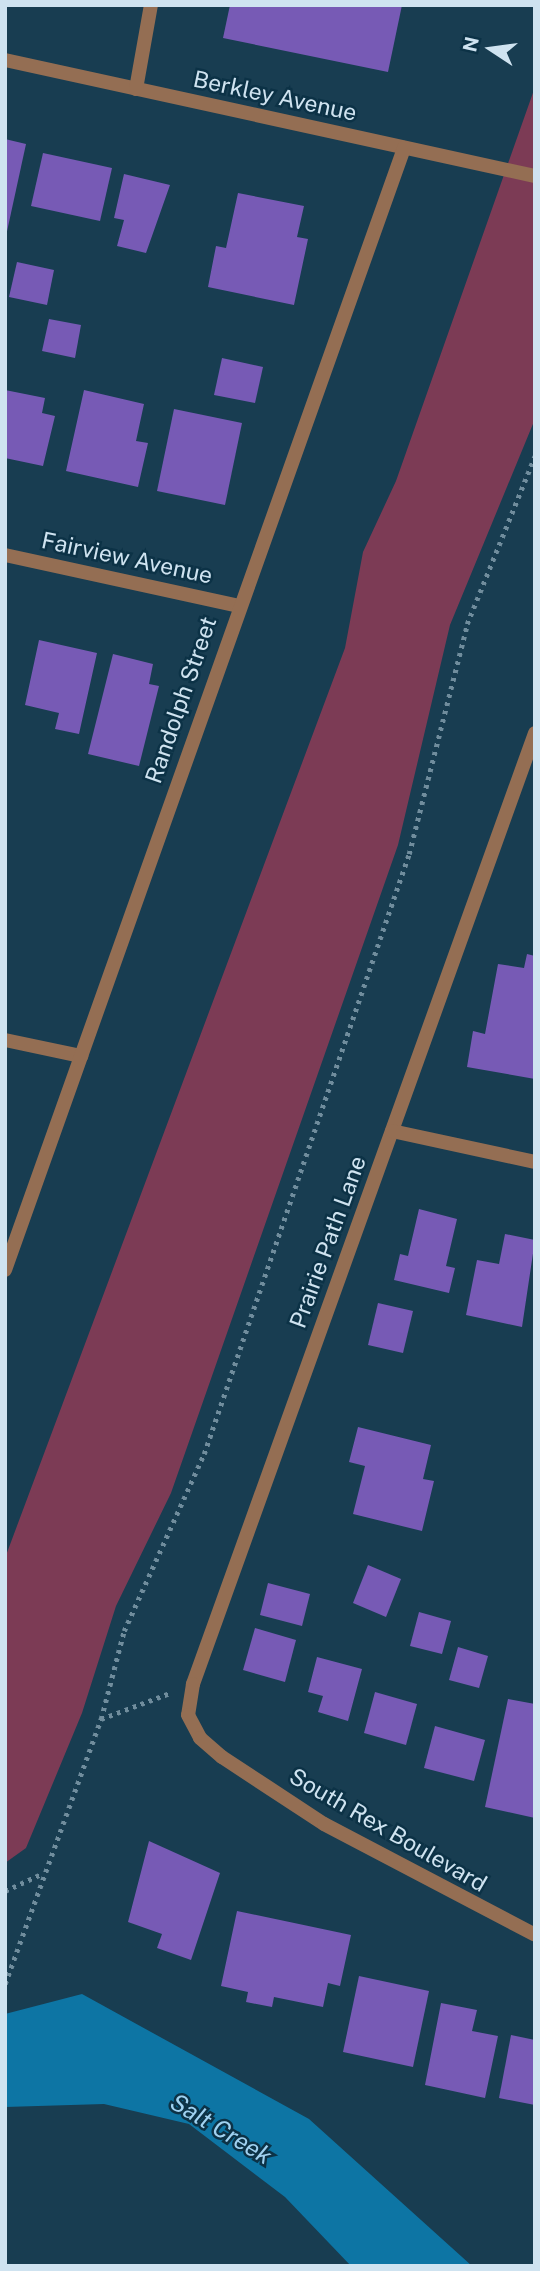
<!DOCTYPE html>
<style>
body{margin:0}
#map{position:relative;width:540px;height:2271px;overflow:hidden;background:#183d51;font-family:"Public Sans",sans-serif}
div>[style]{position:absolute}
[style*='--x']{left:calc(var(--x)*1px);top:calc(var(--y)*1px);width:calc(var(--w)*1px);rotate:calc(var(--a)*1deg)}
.green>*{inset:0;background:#7c3b55}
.water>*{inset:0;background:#0d75a4}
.building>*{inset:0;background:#775ab5}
.path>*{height:4.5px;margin-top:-2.25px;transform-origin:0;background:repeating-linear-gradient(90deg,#708d9d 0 3.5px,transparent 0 8.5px)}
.street>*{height:14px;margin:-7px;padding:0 7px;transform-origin:7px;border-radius:7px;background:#946e53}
span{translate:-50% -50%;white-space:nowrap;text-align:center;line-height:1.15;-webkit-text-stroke:5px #0c3246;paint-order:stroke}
.street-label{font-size:23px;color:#cfe3f0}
.water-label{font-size:24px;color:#a0d2f1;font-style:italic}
.frame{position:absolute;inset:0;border:7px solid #cfe3f0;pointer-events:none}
.north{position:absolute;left:456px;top:14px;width:70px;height:70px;-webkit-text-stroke:5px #0c3246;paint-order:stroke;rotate:283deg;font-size:19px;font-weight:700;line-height:28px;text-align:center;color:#cfe3f0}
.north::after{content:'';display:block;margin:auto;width:24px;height:32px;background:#cfe3f0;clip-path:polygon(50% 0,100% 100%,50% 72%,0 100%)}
</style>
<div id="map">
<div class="green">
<div style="clip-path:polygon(535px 87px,535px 419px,450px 625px,398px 845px,171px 1493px,116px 1606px,82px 1713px,26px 1848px,5px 1863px,5px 1558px,345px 648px,363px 552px,396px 481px)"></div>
</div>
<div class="water">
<div style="clip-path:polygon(82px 1994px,309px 2119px,472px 2266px,351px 2266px,285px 2197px,189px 2124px,104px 2104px,5px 2107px,5px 2014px)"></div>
</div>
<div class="building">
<div style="clip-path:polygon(230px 5px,402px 5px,388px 72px,223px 38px)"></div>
<div style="clip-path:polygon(5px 139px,26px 144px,6px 236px,5px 236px)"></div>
<div style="clip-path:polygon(43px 153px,112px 168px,100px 221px,31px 206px)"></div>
<div style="clip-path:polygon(124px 174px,170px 185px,146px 253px,117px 246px,124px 220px,114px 218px)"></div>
<div style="clip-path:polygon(238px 193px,304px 206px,297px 237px,308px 239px,294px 305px,208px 287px,216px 246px,226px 248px)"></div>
<div style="clip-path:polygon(17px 262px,54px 270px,47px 305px,9px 297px)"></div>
<div style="clip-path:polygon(49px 319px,81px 325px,75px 358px,42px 351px)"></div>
<div style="clip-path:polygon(222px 358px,263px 367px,255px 403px,214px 395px)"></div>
<div style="clip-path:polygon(5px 390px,45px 398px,42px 413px,55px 416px,43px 466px,5px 458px)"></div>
<div style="clip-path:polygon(84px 390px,144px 404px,136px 441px,148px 443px,138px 487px,66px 471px)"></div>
<div style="clip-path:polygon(174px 409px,242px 423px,225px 505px,157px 491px)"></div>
<div style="clip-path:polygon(39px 640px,97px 653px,79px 734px,55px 729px,59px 713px,25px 705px)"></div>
<div style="clip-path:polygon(113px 654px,153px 664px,149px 684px,159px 686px,139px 766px,88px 754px)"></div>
<div style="clip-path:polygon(527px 954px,535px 956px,535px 1079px,467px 1067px,473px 1031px,485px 1034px,498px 964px,524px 968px)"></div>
<div style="clip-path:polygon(419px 1209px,457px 1219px,446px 1266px,455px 1268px,449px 1293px,394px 1280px,400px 1254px,408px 1256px)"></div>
<div style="clip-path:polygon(505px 1234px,535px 1240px,522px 1327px,466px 1315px,477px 1260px,499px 1264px)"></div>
<div style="clip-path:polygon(378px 1303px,413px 1311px,403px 1353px,368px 1345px)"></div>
<div style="clip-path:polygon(358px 1427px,431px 1445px,423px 1479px,434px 1481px,422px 1531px,353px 1514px,365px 1466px,349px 1462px)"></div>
<div style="clip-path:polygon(368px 1565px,401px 1579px,386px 1617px,353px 1603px)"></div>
<div style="clip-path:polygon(268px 1583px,310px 1594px,302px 1626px,260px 1615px)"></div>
<div style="clip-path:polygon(419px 1612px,451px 1621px,442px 1654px,410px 1646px)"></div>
<div style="clip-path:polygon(255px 1628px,296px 1640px,285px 1682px,243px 1670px)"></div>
<div style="clip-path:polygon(458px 1647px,488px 1656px,479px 1688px,449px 1680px)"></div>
<div style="clip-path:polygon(317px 1657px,362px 1669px,348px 1721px,318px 1712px,323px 1696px,308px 1692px)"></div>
<div style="clip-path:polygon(375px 1692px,417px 1704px,406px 1745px,364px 1733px)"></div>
<div style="clip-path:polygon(508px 1699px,535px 1704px,535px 1818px,485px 1807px)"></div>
<div style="clip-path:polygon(435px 1726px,485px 1740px,474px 1781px,424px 1768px)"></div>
<div style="clip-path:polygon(149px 1841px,220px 1873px,191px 1960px,157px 1948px,162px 1934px,128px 1922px)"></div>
<div style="clip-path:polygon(237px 1911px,351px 1935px,340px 1986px,328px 1983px,323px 2007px,274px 1997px,272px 2007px,246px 2002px,248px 1992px,221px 1986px)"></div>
<div style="clip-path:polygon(359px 1976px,429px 1991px,413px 2067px,343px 2052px)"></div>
<div style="clip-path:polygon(441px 2003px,477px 2010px,472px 2031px,498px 2036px,485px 2098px,425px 2085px)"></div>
<div style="clip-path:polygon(511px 2035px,535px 2040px,535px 2105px,499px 2098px)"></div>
</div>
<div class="path">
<div style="--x:101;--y:1719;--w:74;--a:-20.6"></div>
<div style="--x:5;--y:1891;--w:40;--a:-25"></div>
<div style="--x:5;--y:1984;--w:282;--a:-70.1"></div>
<div style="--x:101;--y:1719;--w:91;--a:-75.4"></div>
<div style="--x:124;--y:1631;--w:194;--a:-65.7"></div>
<div style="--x:204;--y:1454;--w:634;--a:-71.14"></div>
<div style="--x:409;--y:854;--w:237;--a:-75.8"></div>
<div style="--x:467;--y:624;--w:181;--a:-68"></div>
</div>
<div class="street">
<div style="--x:5;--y:60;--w:543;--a:12.35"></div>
<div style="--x:136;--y:89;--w:85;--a:-79.9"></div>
<div style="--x:5;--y:555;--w:239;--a:12.3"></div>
<div style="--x:535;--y:733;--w:1011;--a:109.78"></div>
<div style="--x:193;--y:1684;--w:31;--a:99"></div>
<div style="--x:188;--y:1715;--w:26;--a:62"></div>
<div style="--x:200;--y:1738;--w:29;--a:41"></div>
<div style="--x:222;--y:1757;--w:122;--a:33.3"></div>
<div style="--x:324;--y:1824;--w:238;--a:27.7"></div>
<div style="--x:5;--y:1040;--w:78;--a:11.9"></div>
<div style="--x:392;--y:1131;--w:146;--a:12.2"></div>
<div style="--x:5;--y:1270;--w:1191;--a:-70.42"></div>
</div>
<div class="street-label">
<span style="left:275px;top:96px;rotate:12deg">Berkley Avenue</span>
<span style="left:127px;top:558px;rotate:12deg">Fairview Avenue</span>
<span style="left:181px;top:700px;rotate:-71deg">Randolph Street</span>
<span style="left:328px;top:1242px;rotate:-70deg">Prairie Path Lane</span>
<span style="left:388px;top:1830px;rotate:30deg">South Rex Boulevard</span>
</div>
<div class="water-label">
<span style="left:221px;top:2129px;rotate:31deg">Salt Creek</span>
</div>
<div class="frame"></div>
<div class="north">N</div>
</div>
